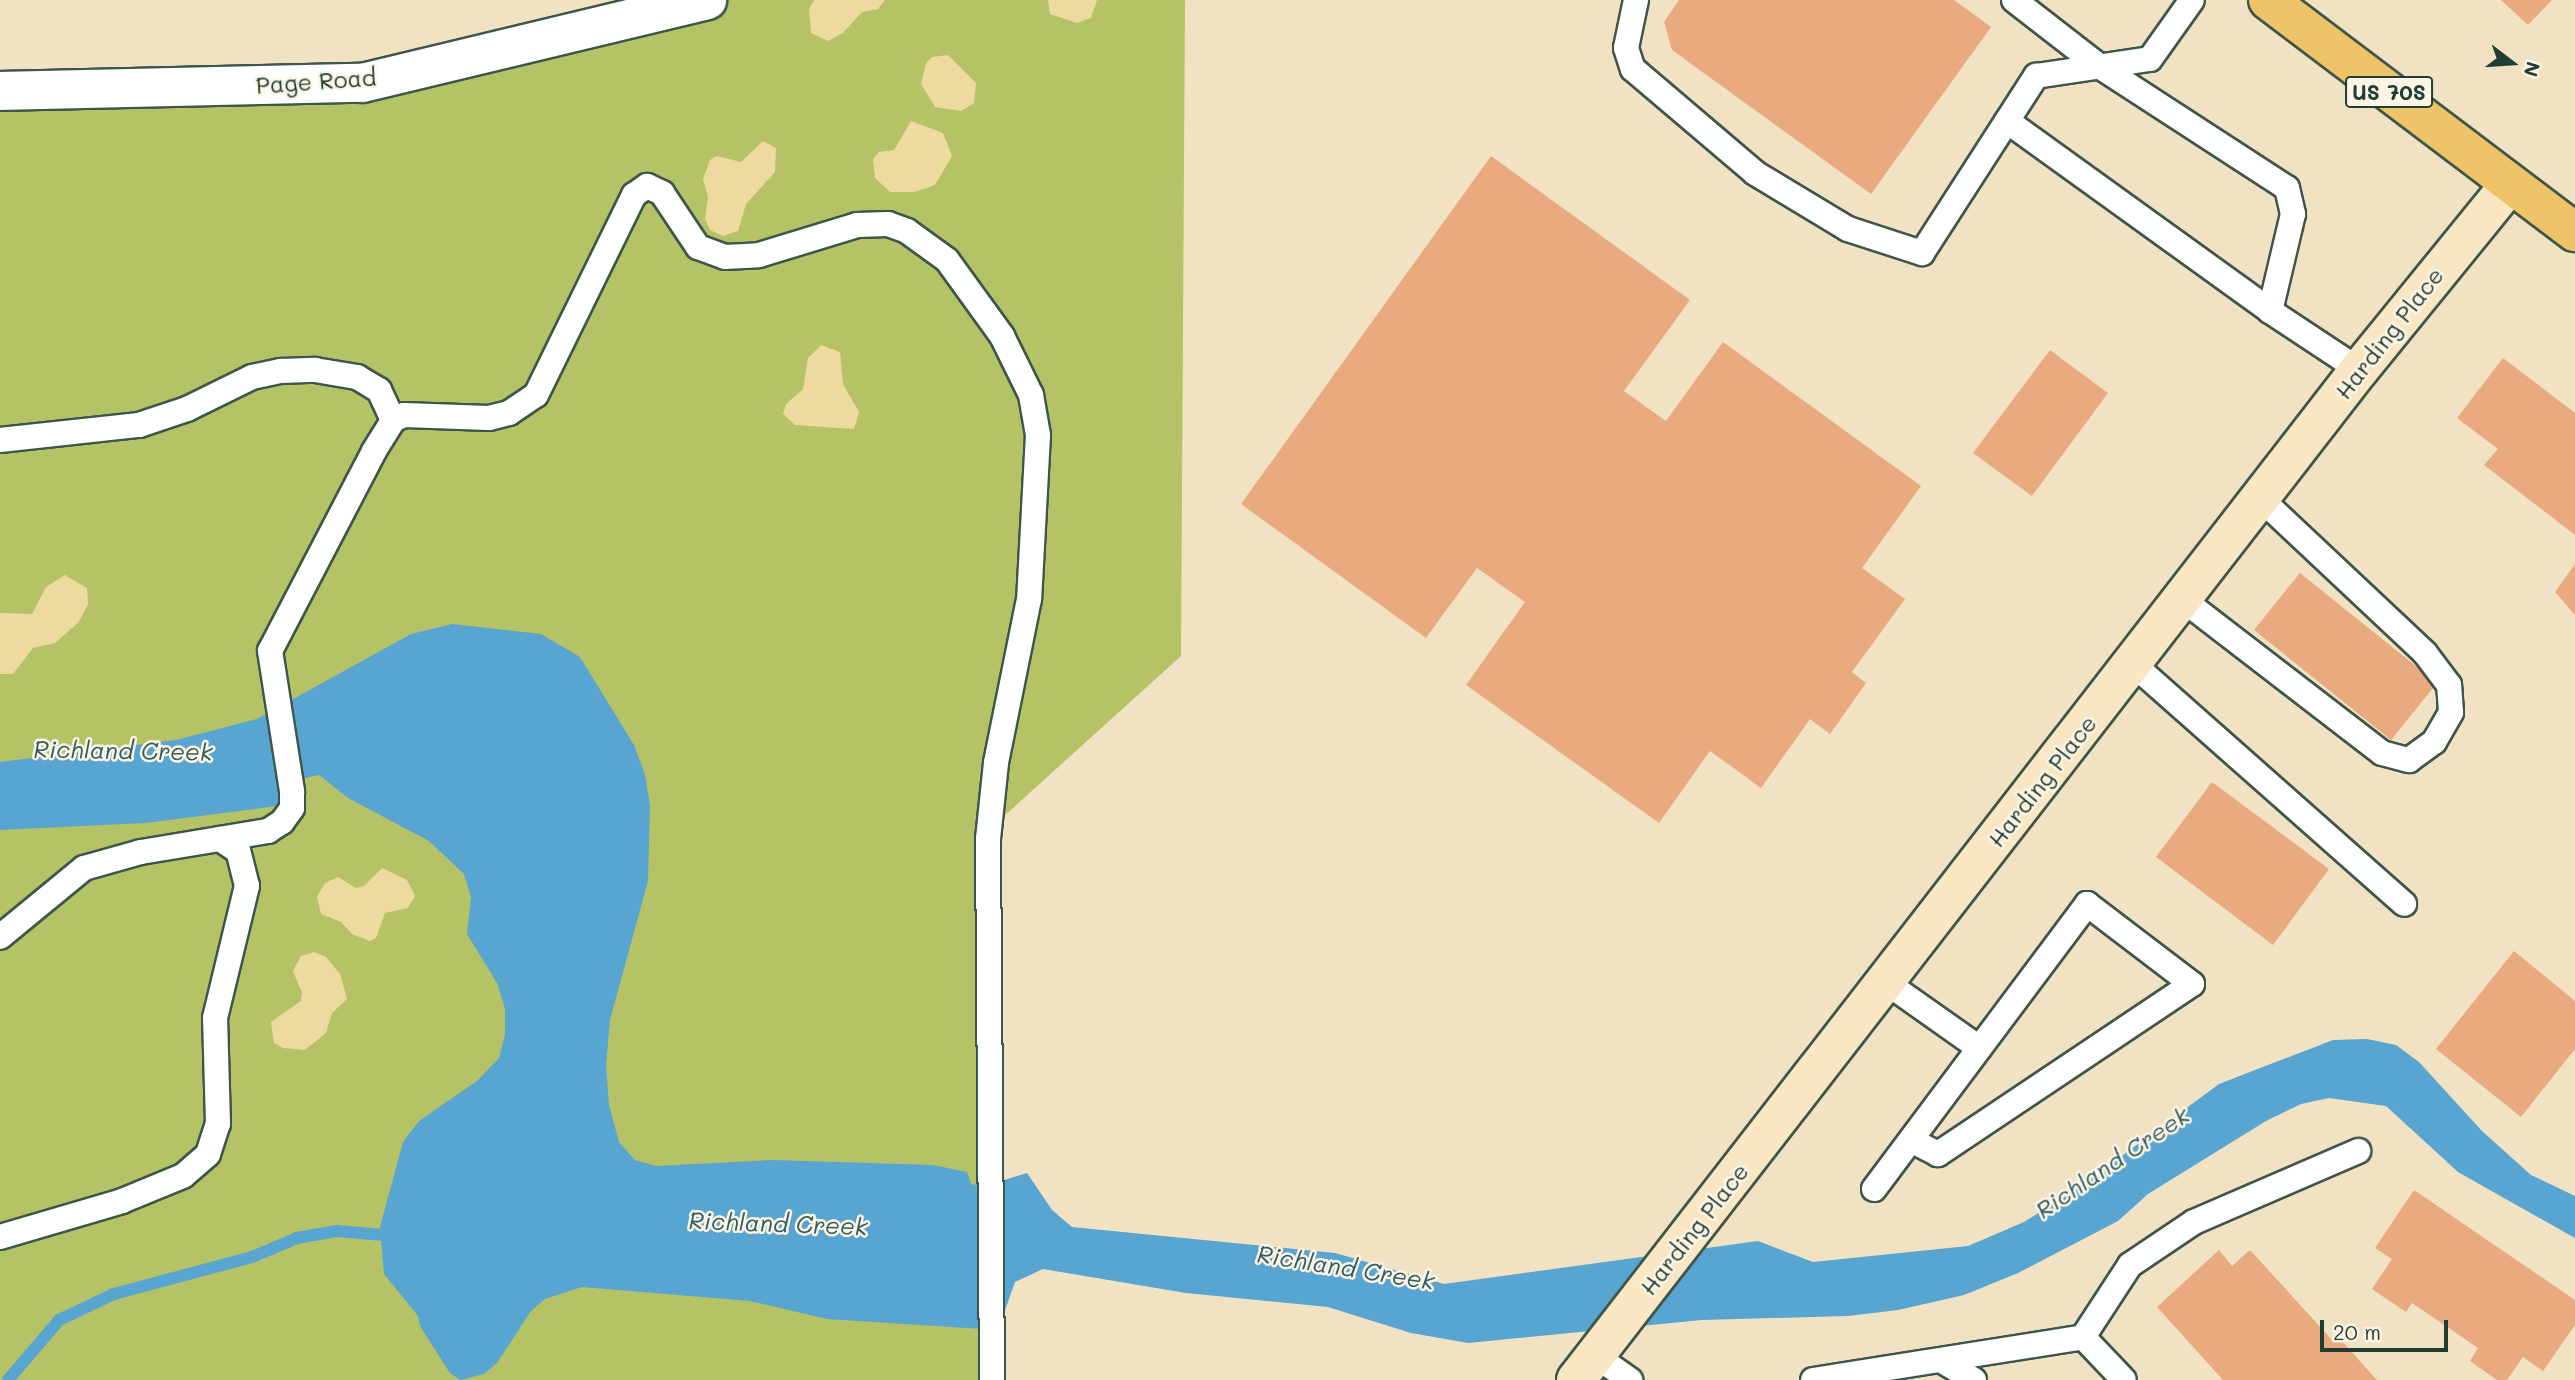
<!DOCTYPE html>
<style>
body{margin:0}
#map{position:relative;width:2575px;height:1380px;overflow:hidden;background:#f0e2c3;font-family:Mali,sans-serif}
div>[style]{position:absolute}
[style*='--x']{left:calc(var(--x)*1px);top:calc(var(--y)*1px);width:calc(var(--w)*1px);rotate:calc(var(--a)*1deg)}
.green>*{inset:0;background:#b5c265}
.sand>*{inset:0;background:#eeda9e}
.water>*{inset:0;background:#57a5d0}
.stream>*{height:12px;margin:-6px;padding:0 6px;transform-origin:6px;border-radius:6px;background:#57a5d0}
.building>*{inset:0;background:#eaaa80}
.roads{filter:drop-shadow(2px 0 #3e5649) drop-shadow(-2px 0 #3e5649) drop-shadow(0 2px #3e5649) drop-shadow(0 -2px #3e5649)}
.service>*{height:24px;margin:-12px;padding:0 12px;transform-origin:12px;border-radius:12px;background:#fff}
.minor>*{height:38px;margin:-19px;padding:0 19px;transform-origin:19px;border-radius:19px;background:#fff}
.secondary>*{height:38px;margin:-19px;padding:0 19px;transform-origin:19px;border-radius:19px;background:#f9e7c3}
.primary>*{height:38px;margin:-19px;padding:0 19px;transform-origin:19px;border-radius:19px;background:#efc469}
span{translate:-50% -50%;white-space:nowrap;text-align:center;line-height:1.15;-webkit-text-stroke:5px #fcf5e5;paint-order:stroke}
.shield-label span{padding:2px 5px;background:#fcf5e5;border:2px solid;border-radius:5px;-webkit-text-stroke-width:0}
.shield-label{font-size:21px;color:#1f3d34;font-weight:700}
.street-label{font-size:23px;color:#1f3d34}
.water-label{font-size:24px;color:#305c63;font-style:italic}
.north{position:absolute;left:2477px;top:28px;width:70px;height:70px;-webkit-text-stroke:5px #fcf5e5;paint-order:stroke;rotate:107deg;font-size:19px;font-weight:700;line-height:28px;text-align:center;color:#1f3d34}
.north::after{content:'';display:block;margin:auto;width:24px;height:32px;background:#1f3d34;clip-path:polygon(50% 0,100% 100%,50% 72%,0 100%)}
.scale{position:absolute;left:2320px;top:1320px;width:128px;height:32px;box-sizing:border-box;border:4px solid #1f3d34;border-top:0;padding-left:9px;font-size:21px;line-height:24px;white-space:nowrap;color:#1f3d34;-webkit-text-stroke:5px #fcf5e5;paint-order:stroke}
</style>
<div id="map">
<div class="green">
<div style="clip-path:polygon(707px 0,1185px 0,1181px 656px,993px 826px,1003px 1380px,0 1380px,0 91px,362px 83px)"></div>
</div>
<div class="sand">
<div style="clip-path:polygon(814px 0,885px 0,878px 9px,862px 12px,843px 33px,828px 41px,811px 33px,809px 9px)"></div>
<div style="clip-path:polygon(1048px 0,1097px 0,1091px 18px,1077px 23px,1050px 14px)"></div>
<div style="clip-path:polygon(948px 55px,976px 83px,974px 103px,961px 111px,935px 107px,921px 84px,926px 63px,932px 57px)"></div>
<div style="clip-path:polygon(911px 121px,943px 133px,952px 156px,935px 185px,914px 192px,890px 192px,875px 178px,873px 159px,879px 152px,894px 150px)"></div>
<div style="clip-path:polygon(763px 141px,776px 148px,775px 172px,746px 204px,738px 231px,723px 236px,710px 230px,705px 219px,708px 197px,703px 179px,710px 160px,717px 156px,741px 162px)"></div>
<div style="clip-path:polygon(821px 345px,840px 352px,843px 384px,859px 412px,854px 429px,795px 425px,783px 414px,786px 404px,803px 389px,808px 358px)"></div>
<div style="clip-path:polygon(65px 575px,87px 588px,88px 604px,79px 622px,55px 643px,33px 648px,13px 674px,0 674px,0 613px,32px 614px,46px 587px)"></div>
<div style="clip-path:polygon(382px 868px,407px 880px,415px 896px,408px 908px,385px 913px,376px 938px,370px 941px,352px 934px,341px 922px,321px 914px,317px 897px,325px 883px,338px 877px,356px 888px,364px 886px)"></div>
<div style="clip-path:polygon(314px 952px,326px 957px,340px 974px,347px 999px,332px 1013px,326px 1033px,305px 1050px,283px 1048px,274px 1043px,271px 1022px,301px 1001px,302px 993px,293px 971px,301px 956px)"></div>
</div>
<div class="water">
<div style="clip-path:polygon(452px 624px,541px 634px,580px 657px,634px 745px,645px 775px,650px 805px,648px 881px,610px 1020px,606px 1066px,609px 1105px,619px 1142px,635px 1160px,656px 1166px,772px 1160px,933px 1165px,967px 1172px,971px 1184px,985px 1186px,1027px 1173px,1052px 1210px,1072px 1227px,1335px 1253px,1444px 1284px,1758px 1241px,1813px 1262px,1968px 1246px,2024px 1222px,2077px 1189px,2219px 1084px,2333px 1040px,2367px 1039px,2396px 1045px,2419px 1062px,2482px 1131px,2531px 1175px,2575px 1196px,2575px 1238px,2458px 1172px,2386px 1106px,2329px 1098px,2301px 1104px,2266px 1121px,2148px 1194px,2118px 1221px,2018px 1273px,1964px 1295px,1898px 1310px,1848px 1316px,1702px 1320px,1468px 1343px,1411px 1333px,1328px 1307px,1186px 1293px,1043px 1269px,1015px 1282px,998px 1330px,827px 1319px,750px 1301px,582px 1287px,545px 1299px,531px 1311px,497px 1363px,484px 1374px,460px 1380px,450px 1373px,420px 1326px,418px 1316px,384px 1274px,380px 1227px,403px 1142px,419px 1121px,477px 1081px,499px 1058px,505px 1034px,505px 1009px,497px 983px,467px 934px,471px 897px,464px 874px,429px 841px,348px 798px,319px 775px,301px 779px,275px 806px,255px 809px,146px 823px,0 830px,0 762px,176px 740px,257px 719px,411px 634px)"></div>
</div>
<div class="stream">
<div style="--x:8;--y:1380;--w:79;--a:-49.6"></div>
<div style="--x:59;--y:1320;--w:61;--a:-25.3"></div>
<div style="--x:114;--y:1294;--w:143;--a:-15"></div>
<div style="--x:252;--y:1257;--w:49;--a:-22.9"></div>
<div style="--x:297;--y:1238;--w:41;--a:-9.9"></div>
<div style="--x:337;--y:1231;--w:58;--a:4.9"></div>
</div>
<div class="building">
<div style="clip-path:polygon(1679px 0,1954px 0,1991px 27px,1871px 194px,1672px 50px,1664px 22px)"></div>
<div style="clip-path:polygon(2501px 0,2552px 0,2528px 25px)"></div>
<div style="clip-path:polygon(1491px 156px,1690px 300px,1624px 391px,1666px 421px,1723px 342px,1921px 486px,1862px 568px,1905px 599px,1852px 672px,1866px 683px,1830px 734px,1810px 719px,1761px 788px,1710px 751px,1659px 823px,1466px 685px,1525px 602px,1477px 568px,1426px 638px,1241px 504px)"></div>
<div style="clip-path:polygon(2050px 350px,2108px 393px,2032px 496px,1973px 453px)"></div>
<div style="clip-path:polygon(2503px 358px,2575px 413px,2575px 535px,2484px 465px,2498px 449px,2457px 418px)"></div>
<div style="clip-path:polygon(2575px 564px,2575px 615px,2555px 592px)"></div>
<div style="clip-path:polygon(2300px 573px,2437px 683px,2391px 740px,2254px 630px)"></div>
<div style="clip-path:polygon(2212px 782px,2329px 869px,2273px 945px,2156px 857px)"></div>
<div style="clip-path:polygon(2514px 951px,2575px 1001px,2575px 1049px,2521px 1117px,2436px 1049px)"></div>
<div style="clip-path:polygon(2414px 1190px,2575px 1300px,2575px 1325px,2543px 1371px,2523px 1357px,2507px 1380px,2497px 1380px,2470px 1361px,2478px 1348px,2412px 1303px,2406px 1312px,2372px 1289px,2392px 1259px,2375px 1248px)"></div>
<div style="clip-path:polygon(2219px 1250px,2232px 1266px,2250px 1250px,2334px 1342px,2339px 1338px,2377px 1380px,2223px 1380px,2157px 1307px)"></div>
</div>
<div class="roads">
<div class="service">
<div style="--x:1636;--y:0;--w:49;--a:101.8"></div>
<div style="--x:1626;--y:48;--w:22;--a:72"></div>
<div style="--x:1633;--y:69;--w:160;--a:40.4"></div>
<div style="--x:1755;--y:173;--w:109;--a:31.1"></div>
<div style="--x:1848;--y:229;--w:78;--a:18"></div>
<div style="--x:1922;--y:253;--w:211;--a:-57.2"></div>
<div style="--x:2036;--y:76;--w:115;--a:-8.5"></div>
<div style="--x:2150;--y:59;--w:72;--a:-54.6"></div>
<div style="--x:2014;--y:0;--w:108;--a:37.8"></div>
<div style="--x:2099;--y:66;--w:224;--a:33"></div>
<div style="--x:2287;--y:188;--w:27;--a:77"></div>
<div style="--x:2293;--y:214;--w:100;--a:103.3"></div>
<div style="--x:2270;--y:311;--w:107;--a:33.5"></div>
<div style="--x:2007;--y:121;--w:324;--a:35.8"></div>
<div style="--x:0;--y:440;--w:140;--a:-6.2"></div>
<div style="--x:139;--y:425;--w:51;--a:-18.4"></div>
<div style="--x:187;--y:409;--w:72;--a:-26.2"></div>
<div style="--x:252;--y:377;--w:30;--a:-12"></div>
<div style="--x:281;--y:371;--w:34;--a:-2"></div>
<div style="--x:315;--y:370;--w:43;--a:9.5"></div>
<div style="--x:357;--y:377;--w:26;--a:31"></div>
<div style="--x:379;--y:390;--w:33;--a:65"></div>
<div style="--x:2182;--y:599;--w:252;--a:37.6"></div>
<div style="--x:2382;--y:753;--w:28;--a:15"></div>
<div style="--x:2409;--y:760;--w:31;--a:-36"></div>
<div style="--x:2434;--y:742;--w:34;--a:-60"></div>
<div style="--x:2451;--y:712;--w:27;--a:-94"></div>
<div style="--x:2449;--y:685;--w:40;--a:-127"></div>
<div style="--x:2425;--y:653;--w:226;--a:-136.8"></div>
<div style="--x:2133;--y:664;--w:362;--a:41.5"></div>
<div style="--x:0;--y:937;--w:109;--a:-39.4"></div>
<div style="--x:84;--y:868;--w:59;--a:-15.7"></div>
<div style="--x:141;--y:852;--w:129;--a:-9.4"></div>
<div style="--x:268;--y:831;--w:17;--a:-33"></div>
<div style="--x:282;--y:822;--w:17;--a:-54"></div>
<div style="--x:292;--y:808;--w:17;--a:-90"></div>
<div style="--x:292;--y:791;--w:142;--a:-98.9"></div>
<div style="--x:270;--y:651;--w:225;--a:-62.5"></div>
<div style="--x:374;--y:451;--w:36;--a:-58"></div>
<div style="--x:393;--y:420;--w:12;--a:-24"></div>
<div style="--x:404;--y:415;--w:85;--a:2"></div>
<div style="--x:489;--y:418;--w:21;--a:-14"></div>
<div style="--x:509;--y:413;--w:32;--a:-34"></div>
<div style="--x:536;--y:395;--w:223;--a:-63.9"></div>
<div style="--x:634;--y:195;--w:16;--a:-35"></div>
<div style="--x:647;--y:186;--w:17;--a:25"></div>
<div style="--x:662;--y:193;--w:65;--a:56.3"></div>
<div style="--x:698;--y:247;--w:29;--a:20"></div>
<div style="--x:725;--y:257;--w:34;--a:-3"></div>
<div style="--x:759;--y:255;--w:102;--a:-17"></div>
<div style="--x:857;--y:225;--w:31;--a:-2"></div>
<div style="--x:888;--y:224;--w:20;--a:20"></div>
<div style="--x:907;--y:231;--w:49;--a:35.9"></div>
<div style="--x:947;--y:260;--w:94;--a:54.1"></div>
<div style="--x:1002;--y:336;--w:66;--a:63.8"></div>
<div style="--x:1031;--y:395;--w:41;--a:80.1"></div>
<div style="--x:1038;--y:435;--w:164;--a:93.1"></div>
<div style="--x:1029;--y:599;--w:167;--a:101.4"></div>
<div style="--x:996;--y:763;--w:76;--a:96"></div>
<div style="--x:988;--y:839;--w:541;--a:89.58"></div>
<div style="--x:1887;--y:983;--w:113;--a:35.2"></div>
<div style="--x:1874;--y:1189;--w:356;--a:-53.2"></div>
<div style="--x:2087;--y:904;--w:132;--a:37.3"></div>
<div style="--x:2192;--y:984;--w:306;--a:146.2"></div>
<div style="--x:1938;--y:1154;--w:30;--a:-153"></div>
<div style="--x:0;--y:1237;--w:127;--a:-16.4"></div>
<div style="--x:122;--y:1201;--w:66;--a:-22.3"></div>
<div style="--x:183;--y:1176;--w:33;--a:-41"></div>
<div style="--x:208;--y:1154;--w:32;--a:-72"></div>
<div style="--x:218;--y:1124;--w:106;--a:-91.6"></div>
<div style="--x:215;--y:1018;--w:136;--a:-76.4"></div>
<div style="--x:247;--y:886;--w:36;--a:-104"></div>
<div style="--x:238;--y:851;--w:22;--a:-146"></div>
<div style="--x:2083;--y:1337;--w:86;--a:-56.9"></div>
<div style="--x:2130;--y:1265;--w:77;--a:-33.9"></div>
<div style="--x:2194;--y:1222;--w:179;--a:-23.4"></div>
<div style="--x:1596;--y:1356;--w:42;--a:35.2"></div>
<div style="--x:1944;--y:1362;--w:35;--a:31"></div>
<div style="--x:1813;--y:1380;--w:273;--a:-9"></div>
<div style="--x:2083;--y:1337;--w:59;--a:46.4"></div>
</div>
<div class="minor">
<div style="--x:0;--y:91;--w:362;--a:-1.3"></div>
<div style="--x:362;--y:83;--w:355;--a:-13.5"></div>
</div>
<div class="secondary">
<div style="--x:1576;--y:1380;--w:1278;--a:-52.22"></div>
<div style="--x:2359;--y:370;--w:240;--a:-50.9"></div>
</div>
<div class="primary">
<div style="--x:2268;--y:0;--w:385;--a:37.1"></div>
</div>
</div>
<div class="shield-label">
<span style="left:2389px;top:92px">US 70S</span>
</div>
<div class="street-label">
<span style="left:316px;top:81px;rotate:-4deg">Page Road</span>
<span style="left:2389px;top:333px;rotate:-52deg">Harding Place</span>
<span style="left:2042px;top:781px;rotate:-52deg">Harding Place</span>
<span style="left:1694px;top:1229px;rotate:-52deg">Harding Place</span>
</div>
<div class="water-label">
<span style="left:123px;top:750px;rotate:1deg">Richland Creek</span>
<span style="left:2112px;top:1162px;rotate:-34deg">Richland Creek</span>
<span style="left:778px;top:1223px;rotate:2deg">Richland Creek</span>
<span style="left:1346px;top:1267px;rotate:9deg">Richland Creek</span>
</div>
<div class="north">N</div>
<div class="scale">20 m</div>
</div>
